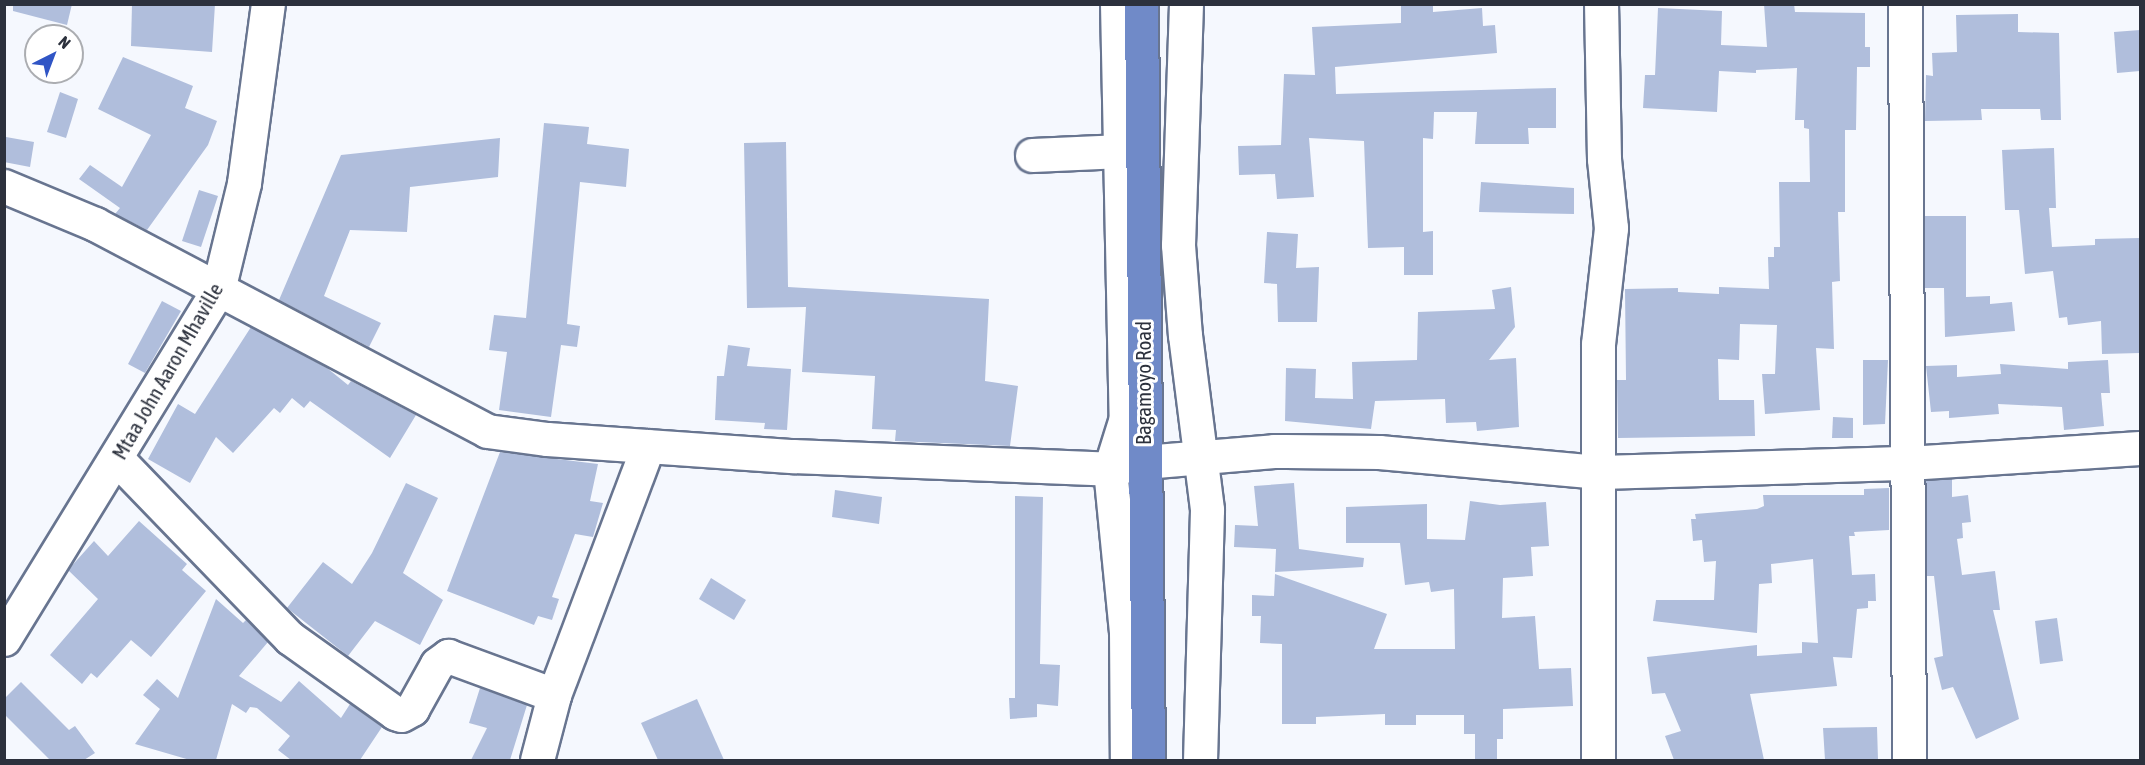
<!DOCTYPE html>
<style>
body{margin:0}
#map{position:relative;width:2145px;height:765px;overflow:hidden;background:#f5f8fe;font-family:"Asap Condensed",sans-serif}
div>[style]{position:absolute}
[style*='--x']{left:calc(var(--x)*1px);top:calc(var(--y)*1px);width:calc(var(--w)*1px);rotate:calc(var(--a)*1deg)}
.building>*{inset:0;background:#b0bedc}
.roads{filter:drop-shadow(2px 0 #687590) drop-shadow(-2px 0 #687590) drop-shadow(0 2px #687590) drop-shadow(0 -2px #687590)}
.minor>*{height:33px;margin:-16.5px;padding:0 16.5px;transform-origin:16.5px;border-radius:16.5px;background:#fff}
.highway>*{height:33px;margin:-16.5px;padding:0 16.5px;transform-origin:16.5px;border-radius:16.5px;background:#708ac8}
span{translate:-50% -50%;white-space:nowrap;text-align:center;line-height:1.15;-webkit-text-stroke:6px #fff;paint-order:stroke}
.street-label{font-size:21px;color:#2c313d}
.frame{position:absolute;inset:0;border:6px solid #2c313d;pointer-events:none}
.north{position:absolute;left:24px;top:24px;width:60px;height:60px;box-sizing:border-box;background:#fff;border:2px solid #abadb1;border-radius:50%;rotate:42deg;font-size:16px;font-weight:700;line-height:24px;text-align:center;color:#2c313d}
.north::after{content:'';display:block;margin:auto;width:21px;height:27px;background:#3055c5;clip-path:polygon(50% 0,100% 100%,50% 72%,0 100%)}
</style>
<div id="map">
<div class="building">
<div style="clip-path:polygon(13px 4px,72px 4px,67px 25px,13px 11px)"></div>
<div style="clip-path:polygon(132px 4px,215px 4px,212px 52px,131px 46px)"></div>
<div style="clip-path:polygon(1401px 4px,1433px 4px,1433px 12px,1482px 8px,1483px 26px,1495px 25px,1497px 53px,1335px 67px,1336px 94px,1556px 88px,1556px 128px,1528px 128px,1529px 144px,1475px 144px,1477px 112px,1434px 112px,1433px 139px,1423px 138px,1423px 232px,1433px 231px,1433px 275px,1404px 275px,1404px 247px,1368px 248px,1364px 141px,1309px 138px,1314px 197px,1277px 199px,1275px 174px,1239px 175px,1238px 146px,1281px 145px,1284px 74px,1315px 75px,1312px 27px,1401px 23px)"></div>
<div style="clip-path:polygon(1764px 4px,1794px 4px,1795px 12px,1865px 13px,1865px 47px,1870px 47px,1870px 67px,1857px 67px,1856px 130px,1845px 130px,1845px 212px,1838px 212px,1840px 281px,1832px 282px,1834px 349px,1816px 348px,1820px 410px,1765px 414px,1762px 374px,1775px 374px,1777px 325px,1740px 324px,1739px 360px,1718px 359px,1719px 400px,1754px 400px,1755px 436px,1618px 438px,1617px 380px,1626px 380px,1625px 289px,1678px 288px,1678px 292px,1719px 294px,1719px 287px,1769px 289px,1768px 257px,1774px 257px,1774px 247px,1780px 247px,1779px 182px,1810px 182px,1809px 129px,1804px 128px,1804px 120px,1795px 120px,1797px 68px,1756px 70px,1756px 73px,1719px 71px,1717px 112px,1643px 108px,1645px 75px,1655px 75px,1658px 8px,1722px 11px,1721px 45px,1767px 47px)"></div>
<div style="clip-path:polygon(2018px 14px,2018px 32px,2059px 33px,2061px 120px,2041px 120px,2040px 109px,1981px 109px,1982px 120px,1925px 121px,1926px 75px,1933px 76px,1932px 53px,1957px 52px,1956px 15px)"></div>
<div style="clip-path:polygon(2140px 30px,2140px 71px,2117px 73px,2114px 32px)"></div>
<div style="clip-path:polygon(123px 57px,193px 86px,185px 108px,217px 121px,208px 145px,147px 230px,115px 214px,120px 208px,79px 179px,90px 165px,122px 187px,151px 135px,98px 109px)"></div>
<div style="clip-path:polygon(60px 92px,78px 99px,66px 138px,47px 132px)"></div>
<div style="clip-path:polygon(544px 123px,589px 127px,587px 144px,629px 149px,626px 187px,580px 182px,567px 324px,580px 326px,577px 347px,561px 345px,551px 417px,499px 410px,507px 352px,489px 350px,494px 315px,526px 318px)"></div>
<div style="clip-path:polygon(6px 137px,34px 142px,30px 167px,4px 162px)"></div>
<div style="clip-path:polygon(500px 138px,498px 177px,410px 187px,407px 232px,350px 230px,324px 296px,381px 323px,369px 347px,279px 300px,341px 155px)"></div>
<div style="clip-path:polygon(786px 142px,788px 287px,989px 299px,985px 381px,1018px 386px,1010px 446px,895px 441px,896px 430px,872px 429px,875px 376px,802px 372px,806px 307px,747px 308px,744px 143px)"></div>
<div style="clip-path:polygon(2054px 148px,2056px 208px,2049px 208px,2052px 247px,2095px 245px,2095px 239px,2140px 238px,2140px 353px,2102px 354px,2101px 321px,2068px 325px,2067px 317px,2059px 318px,2053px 271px,2025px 274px,2019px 210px,2005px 210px,2002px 150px)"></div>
<div style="clip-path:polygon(1481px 182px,1574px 188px,1574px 214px,1479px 212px)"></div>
<div style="clip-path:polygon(199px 190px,218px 196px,201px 247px,182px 241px)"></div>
<div style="clip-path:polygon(1925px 216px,1966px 216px,1966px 297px,1990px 296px,1990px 304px,2012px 302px,2015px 331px,1945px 337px,1944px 288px,1925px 288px)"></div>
<div style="clip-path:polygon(1267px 232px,1298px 234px,1296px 268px,1319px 267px,1317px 322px,1278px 322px,1277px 284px,1264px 283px)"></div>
<div style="clip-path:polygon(1511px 287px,1515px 327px,1489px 360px,1516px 358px,1519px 427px,1477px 431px,1476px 422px,1446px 423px,1445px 399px,1375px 401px,1371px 429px,1285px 421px,1286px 368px,1316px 369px,1315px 398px,1353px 399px,1352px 362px,1417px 360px,1418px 312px,1495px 309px,1492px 290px)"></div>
<div style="clip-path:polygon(162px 301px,181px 311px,145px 373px,128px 364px)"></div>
<div style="clip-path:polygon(251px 327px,327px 368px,348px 385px,351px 381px,416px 415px,390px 458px,310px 401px,304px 408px,292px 398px,280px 413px,274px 408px,233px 453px,216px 437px,190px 483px,148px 459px,178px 404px,195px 414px)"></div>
<div style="clip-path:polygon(728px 345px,750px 348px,747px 366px,791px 369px,787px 430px,764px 429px,765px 423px,715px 420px,717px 376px,724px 376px)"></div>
<div style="clip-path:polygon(1863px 360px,1888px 360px,1885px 424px,1863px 425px)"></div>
<div style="clip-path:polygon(2108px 360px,2110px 393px,2101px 393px,2104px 426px,2064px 430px,2062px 407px,1998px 404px,1999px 414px,1949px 418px,1949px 411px,1931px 412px,1926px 366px,1957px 365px,1957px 377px,2001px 374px,2000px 364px,2068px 369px,2068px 362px)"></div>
<div style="clip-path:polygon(1833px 417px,1853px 418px,1853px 438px,1832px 438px)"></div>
<div style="clip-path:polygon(500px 452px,598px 464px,590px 501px,603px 503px,593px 537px,575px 534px,552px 597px,559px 599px,552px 620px,538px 616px,534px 625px,447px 591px)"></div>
<div style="clip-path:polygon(1952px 479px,1952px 497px,1968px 495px,1971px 522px,1962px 523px,1963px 538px,1957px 539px,1962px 575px,1995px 571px,2000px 610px,1993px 610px,2019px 719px,1976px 739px,1953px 687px,1942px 690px,1934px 658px,1943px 656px,1934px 576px,1927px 576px,1926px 481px)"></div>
<div style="clip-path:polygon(406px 483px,438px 498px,403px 573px,443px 600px,420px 645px,375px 621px,348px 656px,287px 608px,323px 562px,352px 584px,372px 553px)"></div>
<div style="clip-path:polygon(1294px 483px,1299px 549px,1364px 558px,1363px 567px,1275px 572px,1276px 549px,1234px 547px,1235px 525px,1258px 526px,1254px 486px)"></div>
<div style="clip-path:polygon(1889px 488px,1889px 530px,1854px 532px,1855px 536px,1849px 536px,1852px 575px,1875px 574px,1876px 601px,1868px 601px,1868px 608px,1857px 609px,1852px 658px,1833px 657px,1837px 686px,1750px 694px,1764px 760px,1674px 760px,1665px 736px,1681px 731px,1665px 693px,1652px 694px,1647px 657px,1757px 645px,1757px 656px,1802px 653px,1802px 642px,1818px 643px,1813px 559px,1771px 564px,1772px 583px,1759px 584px,1757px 633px,1653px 621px,1656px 600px,1714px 600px,1716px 561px,1704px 562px,1702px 540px,1693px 541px,1691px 519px,1696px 519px,1695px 514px,1757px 509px,1764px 506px,1763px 495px,1864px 495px,1864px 489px)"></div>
<div style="clip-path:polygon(835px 490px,882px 497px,879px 524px,832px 517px)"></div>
<div style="clip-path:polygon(1015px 496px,1043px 497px,1040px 664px,1060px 665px,1058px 706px,1037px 704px,1037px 717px,1010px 719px,1009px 698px,1015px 698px)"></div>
<div style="clip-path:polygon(1470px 501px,1500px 505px,1546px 502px,1549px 546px,1531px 547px,1533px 576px,1503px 578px,1502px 618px,1535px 616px,1539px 669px,1571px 668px,1573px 706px,1503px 709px,1503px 739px,1497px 739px,1497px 760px,1475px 760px,1475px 734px,1464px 734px,1464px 715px,1416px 715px,1416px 725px,1385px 725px,1385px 714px,1316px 717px,1316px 724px,1282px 724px,1282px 644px,1260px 643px,1261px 616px,1252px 616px,1252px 595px,1274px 596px,1275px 574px,1387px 614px,1374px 649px,1455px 649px,1454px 589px,1431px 592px,1429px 582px,1405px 585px,1400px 543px,1346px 543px,1346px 507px,1427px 504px,1427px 539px,1465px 540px)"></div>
<div style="clip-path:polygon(139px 521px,187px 564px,182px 570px,206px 591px,151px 657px,131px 640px,97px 678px,91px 673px,82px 684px,50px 655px,98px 599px,68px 570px,94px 541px,108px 556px)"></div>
<div style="clip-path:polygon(711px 578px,746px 600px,734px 620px,699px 599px)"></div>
<div style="clip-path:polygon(216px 599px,243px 623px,246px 620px,268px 642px,239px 676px,281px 702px,299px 681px,341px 718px,350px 704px,382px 727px,360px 760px,291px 760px,278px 750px,290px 736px,257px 708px,250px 707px,246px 713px,232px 704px,216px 760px,190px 760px,135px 744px,160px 709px,143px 695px,157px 679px,178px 698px)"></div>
<div style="clip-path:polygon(2057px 618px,2063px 661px,2040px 664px,2035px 621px)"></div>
<div style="clip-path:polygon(21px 682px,69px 730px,75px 726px,95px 753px,84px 760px,50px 760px,4px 714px,4px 699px)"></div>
<div style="clip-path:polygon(480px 688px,527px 705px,510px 760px,471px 760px,487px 728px,469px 723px)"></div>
<div style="clip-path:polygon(697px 699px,724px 760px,658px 760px,641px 723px)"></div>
<div style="clip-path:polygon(1877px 727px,1878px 760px,1825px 760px,1823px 728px)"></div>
</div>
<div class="roads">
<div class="minor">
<div style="--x:1117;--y:4;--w:414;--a:88.8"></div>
<div style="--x:1126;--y:418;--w:53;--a:107.4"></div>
<div style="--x:1110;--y:469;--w:163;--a:84.4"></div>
<div style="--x:1126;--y:631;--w:129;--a:89.6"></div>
<div style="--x:1186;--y:4;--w:241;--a:91.9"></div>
<div style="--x:1178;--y:245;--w:90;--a:85.6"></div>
<div style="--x:1185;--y:335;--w:176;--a:82.8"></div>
<div style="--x:1207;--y:510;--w:250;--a:91.6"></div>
<div style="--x:1905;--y:4;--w:756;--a:89.7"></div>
<div style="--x:1032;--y:155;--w:90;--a:-2.5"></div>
<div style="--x:4;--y:186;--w:99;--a:22.7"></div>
<div style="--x:95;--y:224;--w:443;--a:27.8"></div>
<div style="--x:487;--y:431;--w:61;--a:7.6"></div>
<div style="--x:547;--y:439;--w:247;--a:4"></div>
<div style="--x:793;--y:456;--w:317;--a:2.3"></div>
<div style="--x:1110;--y:469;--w:35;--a:-12"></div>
<div style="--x:1144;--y:462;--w:130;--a:-4.8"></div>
<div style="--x:1274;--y:451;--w:105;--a:0.5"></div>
<div style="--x:1379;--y:452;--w:222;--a:5.2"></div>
<div style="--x:1600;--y:472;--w:308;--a:-1.7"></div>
<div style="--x:1908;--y:463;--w:232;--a:-3.7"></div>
<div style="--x:117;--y:459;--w:249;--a:46"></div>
<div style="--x:290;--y:638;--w:129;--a:35.5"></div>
<div style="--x:395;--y:713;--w:6;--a:18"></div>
<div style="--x:401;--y:715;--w:13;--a:-29"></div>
<div style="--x:412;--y:709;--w:51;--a:-60.9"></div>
<div style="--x:437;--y:664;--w:14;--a:-36"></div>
<div style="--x:448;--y:656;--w:113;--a:20.2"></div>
<div style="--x:4;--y:639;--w:409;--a:-58.5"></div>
<div style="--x:218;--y:290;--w:110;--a:-76.3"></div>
<div style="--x:244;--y:183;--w:181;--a:-82.4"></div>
<div style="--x:537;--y:760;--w:67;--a:-75.3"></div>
<div style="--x:554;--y:695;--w:266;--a:-69.3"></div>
<div style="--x:1598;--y:760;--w:416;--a:-90"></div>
<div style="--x:1598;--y:344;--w:117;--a:-83.6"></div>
<div style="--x:1611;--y:228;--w:69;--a:-95.8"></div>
<div style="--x:1604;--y:159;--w:155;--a:-91.1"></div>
</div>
<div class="highway">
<div style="--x:1141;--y:4;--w:756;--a:89.47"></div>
</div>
</div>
<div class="street-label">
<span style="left:167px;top:371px;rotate:-60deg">Mtaa John Aaron Mhaville</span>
<span style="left:1143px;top:383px;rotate:-90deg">Bagamoyo Road</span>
</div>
<div class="frame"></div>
<div class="north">N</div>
</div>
